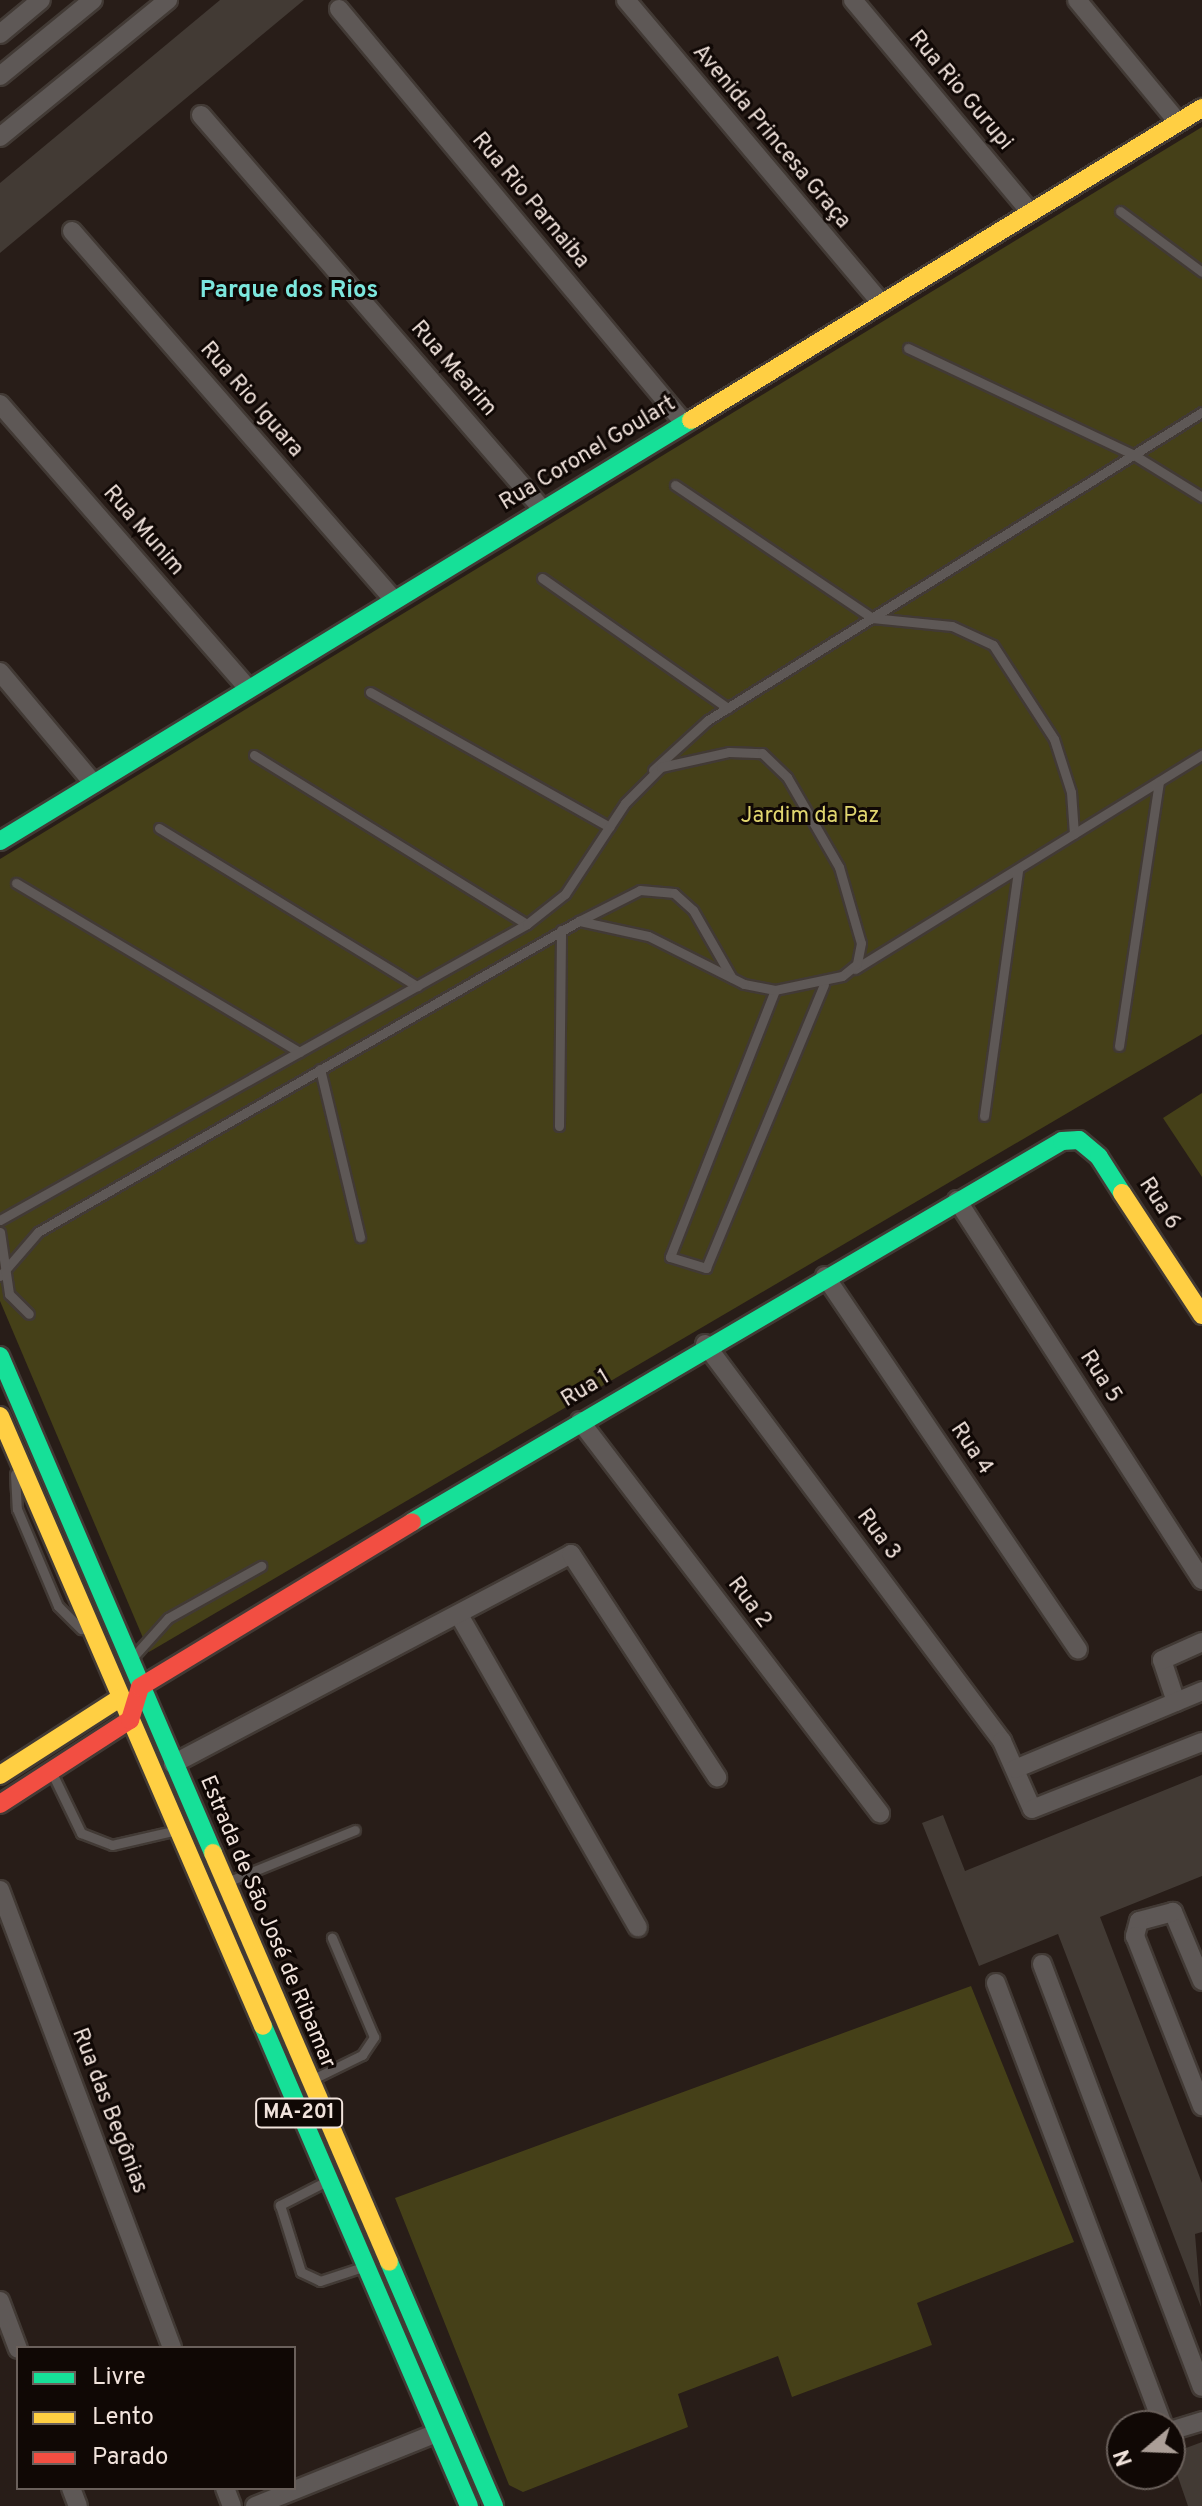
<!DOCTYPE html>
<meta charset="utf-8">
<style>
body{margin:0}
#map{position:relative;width:1202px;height:2506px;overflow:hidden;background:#281d18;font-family:Overpass,sans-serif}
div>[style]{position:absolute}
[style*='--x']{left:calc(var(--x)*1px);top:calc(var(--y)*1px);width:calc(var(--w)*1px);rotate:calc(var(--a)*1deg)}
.green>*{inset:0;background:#454018}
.building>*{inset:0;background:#423a34}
.roads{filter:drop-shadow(2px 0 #423a35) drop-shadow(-2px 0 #423a35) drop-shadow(0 2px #423a35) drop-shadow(0 -2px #423a35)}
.lane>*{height:9px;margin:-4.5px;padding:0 4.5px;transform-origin:4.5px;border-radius:4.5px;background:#5e5856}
.street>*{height:18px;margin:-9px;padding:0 9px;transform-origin:9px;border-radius:9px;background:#5e5856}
.fast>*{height:18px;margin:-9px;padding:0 9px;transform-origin:9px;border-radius:9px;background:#16e098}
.slow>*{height:18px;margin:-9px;padding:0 9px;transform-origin:9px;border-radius:9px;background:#ffcf43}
.jam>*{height:18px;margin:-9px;padding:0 9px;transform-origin:9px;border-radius:9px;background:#f24e42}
span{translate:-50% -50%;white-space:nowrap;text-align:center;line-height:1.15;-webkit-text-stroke:6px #100805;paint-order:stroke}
.shield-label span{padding:2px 6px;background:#100805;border:2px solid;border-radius:6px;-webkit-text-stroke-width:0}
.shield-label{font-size:20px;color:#f1e3dc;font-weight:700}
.street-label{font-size:22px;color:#f1e3dc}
.park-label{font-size:22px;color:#e0d56f}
.neighbourhood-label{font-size:24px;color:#7ce6dd;font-weight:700}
.legend{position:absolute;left:16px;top:2346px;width:280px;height:144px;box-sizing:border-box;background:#100805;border:2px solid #6a605b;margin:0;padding:10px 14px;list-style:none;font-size:24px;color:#f1e3dc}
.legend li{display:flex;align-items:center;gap:16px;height:40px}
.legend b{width:40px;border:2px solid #6a605b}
.north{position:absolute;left:1106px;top:2410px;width:80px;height:80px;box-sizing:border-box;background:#100805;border:2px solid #6a605b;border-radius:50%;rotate:251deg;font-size:22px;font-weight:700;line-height:32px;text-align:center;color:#f1e3dc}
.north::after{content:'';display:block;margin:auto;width:28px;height:36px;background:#ab9e97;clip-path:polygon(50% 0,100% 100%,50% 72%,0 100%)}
</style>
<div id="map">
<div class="green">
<div style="clip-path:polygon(1202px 127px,1202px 1034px,149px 1652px,0 1301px,0 859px)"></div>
<div style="clip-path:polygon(1202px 1093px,1202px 1177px,1163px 1118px)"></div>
<div style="clip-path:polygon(971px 1986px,1074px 2242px,917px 2303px,932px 2345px,792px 2397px,778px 2356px,678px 2394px,688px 2427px,523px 2492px,509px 2485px,395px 2198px)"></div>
</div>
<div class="building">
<div style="clip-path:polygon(220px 0,304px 0,0 253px,0 183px)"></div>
<div style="clip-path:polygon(1202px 1775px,1202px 1876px,1100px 1917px,1202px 2183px,1202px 2232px,1195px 2234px,1201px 2307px,1058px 1934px,979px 1966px,922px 1823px,943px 1815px,965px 1871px)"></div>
<div style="clip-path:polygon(1202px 2442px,1202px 2506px,1188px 2506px,1170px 2454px)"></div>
</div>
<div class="roads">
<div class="lane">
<div style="--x:1120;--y:211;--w:102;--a:36.6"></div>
<div style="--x:908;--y:348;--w:250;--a:25.3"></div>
<div style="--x:1134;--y:455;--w:80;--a:31.7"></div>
<div style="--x:675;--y:485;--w:238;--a:34"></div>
<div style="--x:872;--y:618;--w:80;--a:5.7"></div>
<div style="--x:952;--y:626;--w:45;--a:24.9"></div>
<div style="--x:993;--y:645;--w:112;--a:57"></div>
<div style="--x:1054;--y:739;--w:56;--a:72.2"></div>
<div style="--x:1071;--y:792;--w:42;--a:85.9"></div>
<div style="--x:542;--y:578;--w:227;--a:35"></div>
<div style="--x:370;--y:692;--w:275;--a:29.4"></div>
<div style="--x:254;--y:755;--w:321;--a:31.8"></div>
<div style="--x:653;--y:770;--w:74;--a:-42.3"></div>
<div style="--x:708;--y:720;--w:582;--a:-31.94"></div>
<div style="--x:159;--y:828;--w:303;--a:31.5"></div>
<div style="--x:16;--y:883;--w:330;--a:30.8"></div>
<div style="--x:579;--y:921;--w:68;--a:-26.9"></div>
<div style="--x:640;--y:890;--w:34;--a:5"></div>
<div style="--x:674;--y:893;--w:25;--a:42"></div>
<div style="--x:693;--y:910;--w:78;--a:60.2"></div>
<div style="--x:855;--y:969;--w:408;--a:-31.7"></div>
<div style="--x:775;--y:990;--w:287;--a:111.5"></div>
<div style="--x:670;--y:1257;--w:38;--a:17"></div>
<div style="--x:706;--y:1268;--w:307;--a:-67.4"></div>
<div style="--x:1119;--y:1046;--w:267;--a:-81.4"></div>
<div style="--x:320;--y:1069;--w:173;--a:76.6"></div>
<div style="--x:984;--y:1116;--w:248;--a:-82.1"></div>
<div style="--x:559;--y:1126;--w:196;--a:-89.4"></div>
<div style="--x:0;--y:1220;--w:604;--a:-29.32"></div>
<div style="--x:527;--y:924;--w:48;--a:-38.3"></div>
<div style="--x:565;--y:894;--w:109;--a:-56.6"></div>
<div style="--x:625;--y:803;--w:51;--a:-45"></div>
<div style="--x:661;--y:767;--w:70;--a:-12.4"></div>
<div style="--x:729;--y:752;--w:33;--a:2"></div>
<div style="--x:762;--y:753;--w:35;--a:44"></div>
<div style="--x:787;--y:777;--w:104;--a:60"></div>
<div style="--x:839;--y:867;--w:79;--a:73.9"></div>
<div style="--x:861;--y:943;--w:21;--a:101"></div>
<div style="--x:857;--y:964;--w:19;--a:141"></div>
<div style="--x:842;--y:976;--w:68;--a:168.2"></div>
<div style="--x:775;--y:990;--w:32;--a:-169"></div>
<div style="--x:744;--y:984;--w:107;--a:-153.4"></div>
<div style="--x:648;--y:936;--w:71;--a:-167.7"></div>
<div style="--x:579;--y:921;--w:624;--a:150.11"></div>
<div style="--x:38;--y:1232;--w:58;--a:130.8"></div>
<div style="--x:0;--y:1232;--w:63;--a:81.7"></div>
<div style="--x:9;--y:1294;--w:28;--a:45"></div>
<div style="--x:15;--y:1474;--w:35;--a:87"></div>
<div style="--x:17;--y:1509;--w:105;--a:67.1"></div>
<div style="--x:58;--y:1606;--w:33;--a:45"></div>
<div style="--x:134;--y:1656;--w:51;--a:-48.2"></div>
<div style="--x:168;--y:1618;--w:107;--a:-29.2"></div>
<div style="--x:52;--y:1773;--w:67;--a:64.2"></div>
<div style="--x:81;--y:1833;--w:33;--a:21"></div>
<div style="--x:112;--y:1845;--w:63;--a:-12.9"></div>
<div style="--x:227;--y:1882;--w:138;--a:-22.1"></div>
<div style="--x:313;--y:2079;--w:55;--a:-26.1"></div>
<div style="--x:362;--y:2055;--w:22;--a:-56"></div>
<div style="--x:374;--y:2037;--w:108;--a:-113"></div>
<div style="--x:325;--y:2182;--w:51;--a:152.9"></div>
<div style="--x:280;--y:2205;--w:70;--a:72.6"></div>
<div style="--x:301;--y:2272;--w:21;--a:25"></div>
<div style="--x:320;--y:2281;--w:45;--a:-18"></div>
</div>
<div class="street">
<div style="--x:626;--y:0;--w:396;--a:49.9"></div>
<div style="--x:853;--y:0;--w:276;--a:50.1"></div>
<div style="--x:1077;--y:0;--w:158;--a:50.4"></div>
<div style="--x:339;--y:9;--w:539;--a:50.19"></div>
<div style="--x:0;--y:34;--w:53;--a:-39.7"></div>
<div style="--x:0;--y:76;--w:120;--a:-39.3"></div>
<div style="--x:201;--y:115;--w:522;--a:49.11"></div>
<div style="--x:0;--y:137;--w:217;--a:-39.2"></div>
<div style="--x:72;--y:231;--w:490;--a:48.9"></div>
<div style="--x:0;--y:404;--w:378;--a:48.9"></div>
<div style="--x:0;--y:672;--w:146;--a:50"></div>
<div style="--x:957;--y:1200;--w:452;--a:57.2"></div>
<div style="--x:825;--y:1276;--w:451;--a:55.9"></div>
<div style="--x:705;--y:1344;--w:496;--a:53.2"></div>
<div style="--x:1002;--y:1741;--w:74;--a:66.2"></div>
<div style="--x:1032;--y:1809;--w:183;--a:-21.5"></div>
<div style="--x:580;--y:1421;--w:494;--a:52.6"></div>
<div style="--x:459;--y:1615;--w:360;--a:60.2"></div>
<div style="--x:1176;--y:1702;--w:44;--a:-108.4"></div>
<div style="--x:1162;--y:1660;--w:44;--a:-24.2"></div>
<div style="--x:173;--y:1764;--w:450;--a:-27.8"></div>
<div style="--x:571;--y:1554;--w:267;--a:56.8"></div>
<div style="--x:1015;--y:1769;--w:203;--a:-22.6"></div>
<div style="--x:0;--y:1890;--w:489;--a:69.4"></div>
<div style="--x:1042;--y:1964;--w:452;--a:69.3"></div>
<div style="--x:1202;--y:1981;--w:75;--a:-112.8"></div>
<div style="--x:1173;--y:1912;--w:35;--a:165"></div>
<div style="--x:1139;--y:1921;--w:16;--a:105"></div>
<div style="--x:1135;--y:1936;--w:183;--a:68.5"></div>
<div style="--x:996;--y:1983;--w:473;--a:69.3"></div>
<div style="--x:0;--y:2301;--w:51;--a:69.4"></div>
<div style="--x:1170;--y:2431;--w:34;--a:-17"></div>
<div style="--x:71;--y:2488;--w:19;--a:69"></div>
<div style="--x:225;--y:2488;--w:19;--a:69"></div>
<div style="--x:255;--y:2506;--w:196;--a:-21.9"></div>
</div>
<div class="fast">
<div style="--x:0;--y:841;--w:809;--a:-31.35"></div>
<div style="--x:0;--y:1356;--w:541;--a:66.8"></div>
<div style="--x:412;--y:1522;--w:753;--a:-30.38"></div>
<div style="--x:1062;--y:1141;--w:17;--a:-3"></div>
<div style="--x:1079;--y:1140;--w:26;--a:40"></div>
<div style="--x:1099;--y:1157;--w:43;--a:57.4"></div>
<div style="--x:263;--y:2026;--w:522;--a:66.77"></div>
<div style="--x:389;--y:2262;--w:266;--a:66.7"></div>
</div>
<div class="slow">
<div style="--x:691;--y:420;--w:599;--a:-31.41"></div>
<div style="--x:1122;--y:1193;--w:146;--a:56.7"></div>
<div style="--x:0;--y:1416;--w:664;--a:66.68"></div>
<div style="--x:0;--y:1775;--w:143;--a:-32.7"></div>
<div style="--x:213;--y:1853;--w:445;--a:66.7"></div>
</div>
<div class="jam">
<div style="--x:0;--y:1804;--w:155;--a:-32.9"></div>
<div style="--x:130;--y:1720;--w:34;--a:-73"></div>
<div style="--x:140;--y:1687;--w:318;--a:-31.2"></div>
</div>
</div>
<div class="shield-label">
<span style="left:299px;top:2113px">MA-201</span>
</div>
<div class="street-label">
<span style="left:960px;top:91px;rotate:50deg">Rua Rio Gurupi</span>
<span style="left:771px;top:137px;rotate:50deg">Avenida Princesa Graça</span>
<span style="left:530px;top:201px;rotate:50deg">Rua Rio Parnaiba</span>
<span style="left:453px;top:369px;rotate:49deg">Rua Mearim</span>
<span style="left:251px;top:400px;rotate:49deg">Rua Rio Iguara</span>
<span style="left:588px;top:454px;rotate:-31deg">Rua Coronel Goulart</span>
<span style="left:143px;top:531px;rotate:49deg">Rua Munim</span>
<span style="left:1159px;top:1204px;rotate:57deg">Rua 6</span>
<span style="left:1100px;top:1377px;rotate:57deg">Rua 5</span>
<span style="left:586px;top:1389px;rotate:-31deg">Rua 1</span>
<span style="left:971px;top:1449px;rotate:56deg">Rua 4</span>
<span style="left:878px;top:1535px;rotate:53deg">Rua 3</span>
<span style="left:749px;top:1603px;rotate:53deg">Rua 2</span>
<span style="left:267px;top:1922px;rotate:67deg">Estrada de São José de Ribamar</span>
<span style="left:109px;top:2111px;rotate:69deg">Rua das Begônias</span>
</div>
<div class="park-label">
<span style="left:810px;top:817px">Jardim da Paz</span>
</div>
<div class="neighbourhood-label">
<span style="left:289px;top:292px">Parque dos Rios</span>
</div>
<ul class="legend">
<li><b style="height:10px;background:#16e098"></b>Livre</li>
<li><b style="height:10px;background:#ffcf43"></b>Lento</li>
<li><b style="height:10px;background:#f24e42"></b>Parado</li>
</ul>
<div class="north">N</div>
</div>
